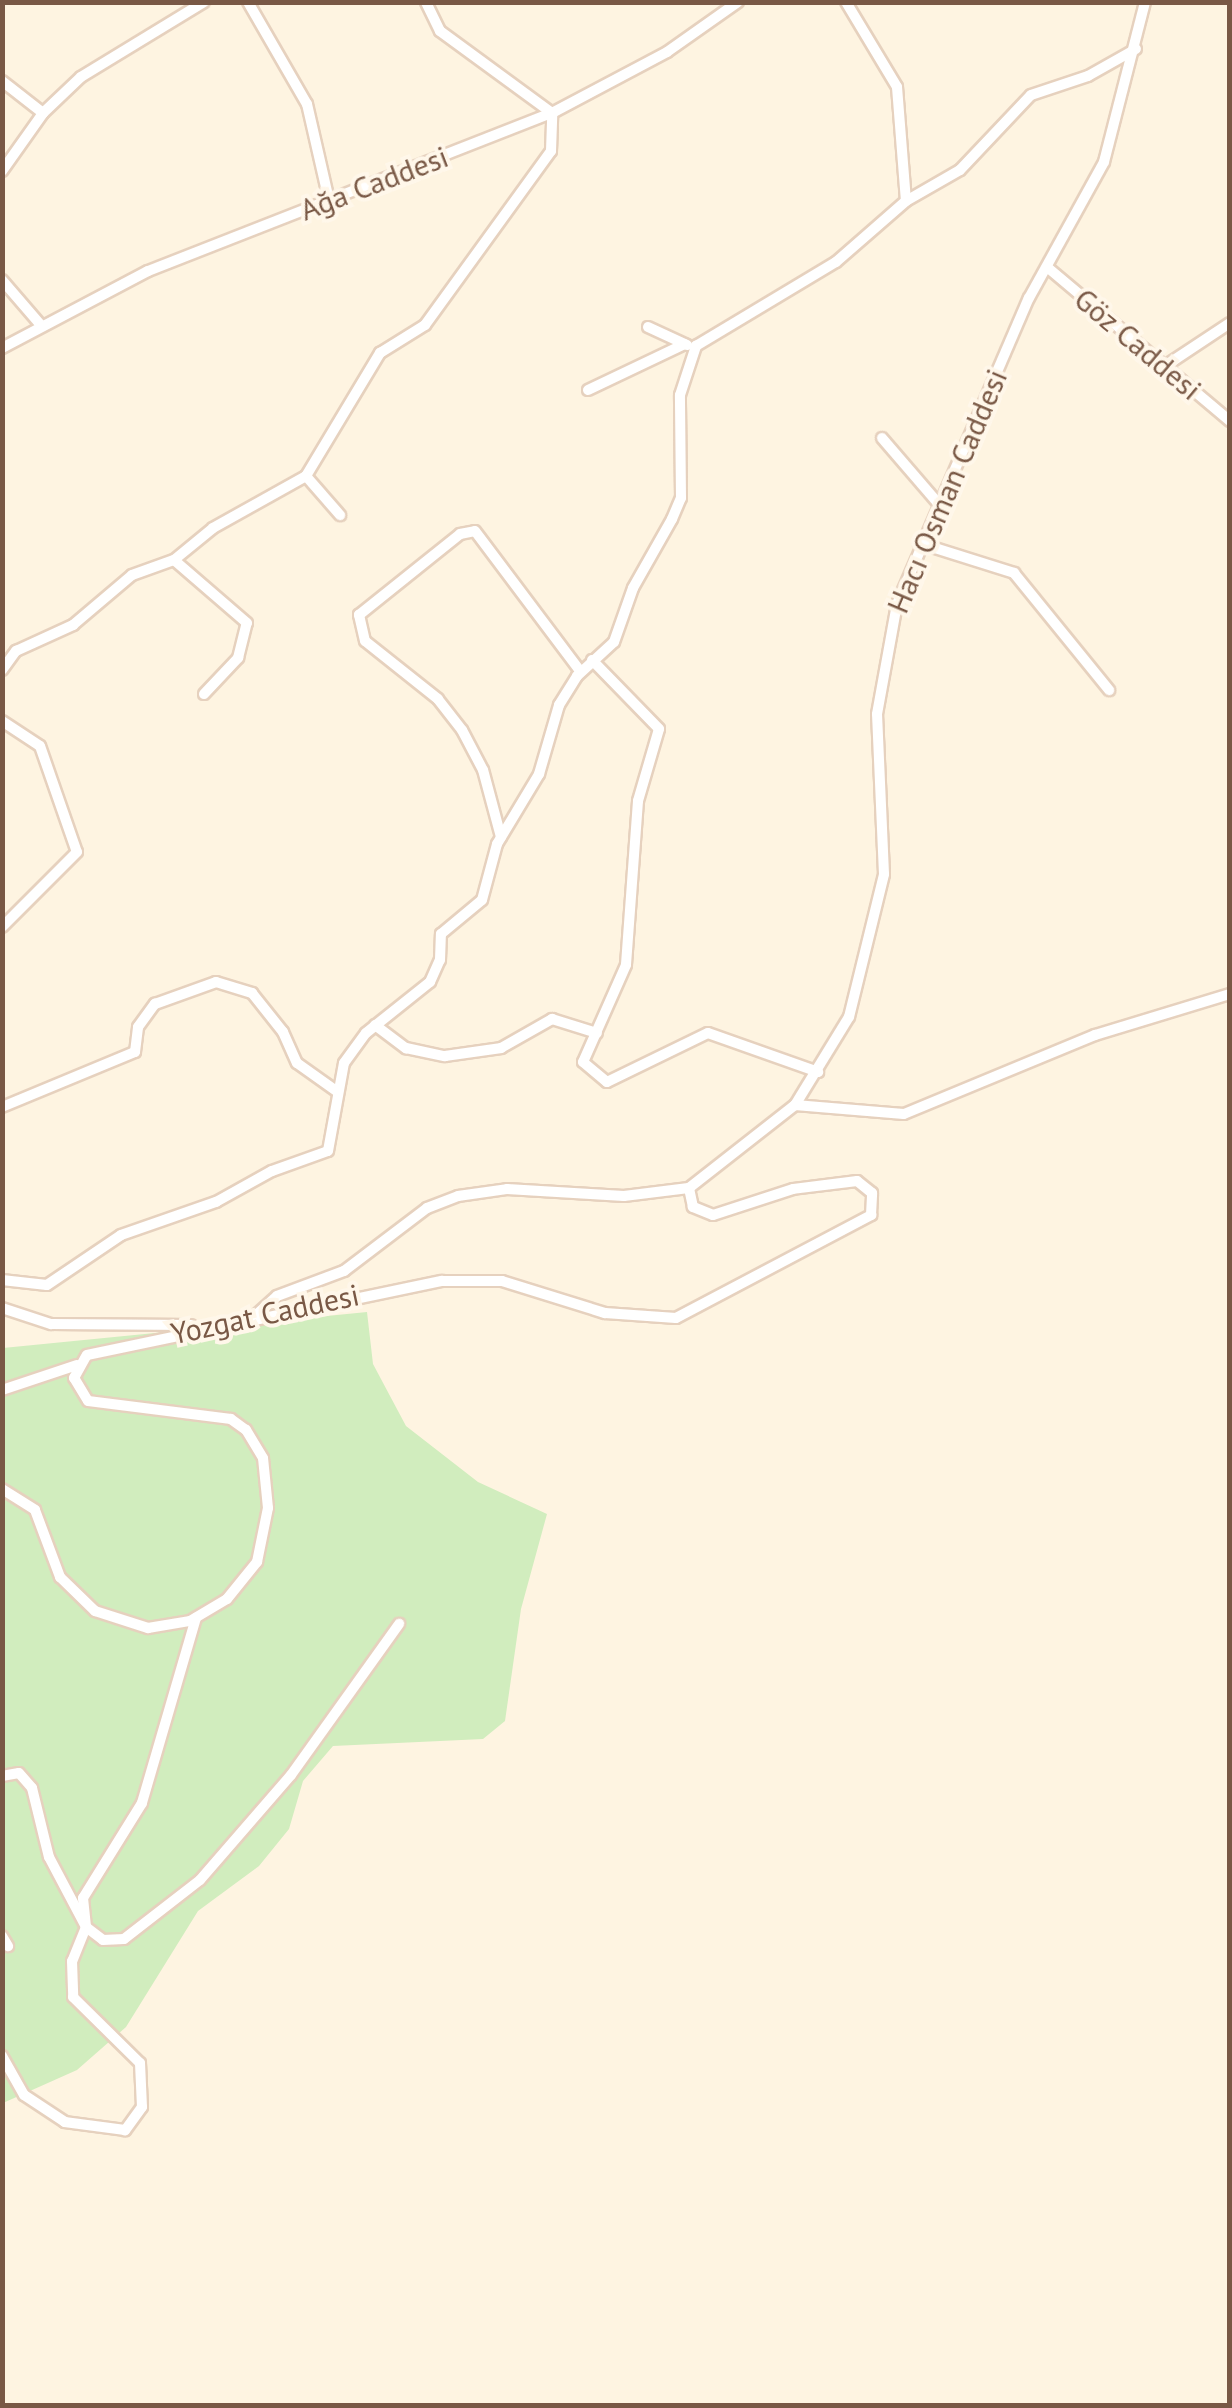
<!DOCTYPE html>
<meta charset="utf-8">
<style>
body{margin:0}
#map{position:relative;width:1232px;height:2408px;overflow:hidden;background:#fef4e1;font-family:"PT Sans",sans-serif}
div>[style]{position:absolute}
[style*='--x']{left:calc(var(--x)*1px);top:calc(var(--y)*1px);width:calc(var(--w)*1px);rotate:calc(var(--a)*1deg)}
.green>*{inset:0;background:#d1edbe}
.roads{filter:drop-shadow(2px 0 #e6d1be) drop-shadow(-2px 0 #e6d1be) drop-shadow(0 2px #e6d1be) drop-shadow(0 -2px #e6d1be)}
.street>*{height:10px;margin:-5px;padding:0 5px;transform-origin:5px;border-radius:5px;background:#fff}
span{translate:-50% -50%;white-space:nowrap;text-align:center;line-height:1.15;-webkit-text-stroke:8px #fff7ea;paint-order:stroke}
.street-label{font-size:30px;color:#795845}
.frame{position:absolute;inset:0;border:5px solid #795845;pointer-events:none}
</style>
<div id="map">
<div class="green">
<div style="clip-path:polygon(367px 1312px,373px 1364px,406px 1426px,478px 1482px,547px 1514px,521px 1609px,505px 1721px,483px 1739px,333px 1746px,303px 1781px,289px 1829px,259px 1866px,198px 1911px,126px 2027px,77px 2070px,3px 2103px,3px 1348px)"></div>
</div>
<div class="roads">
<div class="street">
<div style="--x:248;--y:2;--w:118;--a:60"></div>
<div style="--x:307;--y:104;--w:98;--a:77.1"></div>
<div style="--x:846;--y:2;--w:99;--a:59"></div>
<div style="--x:897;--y:87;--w:114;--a:85.5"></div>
<div style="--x:2;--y:81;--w:52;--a:38"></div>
<div style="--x:2;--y:171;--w:71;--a:-54.7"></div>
<div style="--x:43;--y:113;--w:52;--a:-43.5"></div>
<div style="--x:81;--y:77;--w:144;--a:-31.4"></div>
<div style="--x:1047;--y:267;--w:239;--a:40.1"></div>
<div style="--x:2;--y:280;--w:58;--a:49.2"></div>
<div style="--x:648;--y:327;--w:43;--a:24.8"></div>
<div style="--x:2;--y:348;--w:165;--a:-27.8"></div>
<div style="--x:148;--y:271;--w:434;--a:-21.4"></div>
<div style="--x:552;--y:113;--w:130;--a:-27.9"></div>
<div style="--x:667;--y:52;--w:87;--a:-35.2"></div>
<div style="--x:1165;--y:366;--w:78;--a:-33.5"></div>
<div style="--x:588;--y:390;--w:107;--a:-25.4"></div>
<div style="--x:882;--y:438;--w:84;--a:49.3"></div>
<div style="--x:306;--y:476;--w:52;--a:48.9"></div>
<div style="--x:919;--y:543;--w:100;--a:17.5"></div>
<div style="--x:1014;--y:573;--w:151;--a:50.9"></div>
<div style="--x:592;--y:660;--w:96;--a:45.8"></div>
<div style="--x:659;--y:729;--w:75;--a:106.3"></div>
<div style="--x:638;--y:801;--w:164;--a:94.2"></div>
<div style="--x:626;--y:965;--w:106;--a:113.9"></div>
<div style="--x:583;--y:1062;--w:31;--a:40"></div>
<div style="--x:607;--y:1082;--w:112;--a:-25.9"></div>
<div style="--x:708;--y:1033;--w:117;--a:19.5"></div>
<div style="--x:2;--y:670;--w:24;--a:-54"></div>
<div style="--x:16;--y:651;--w:63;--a:-24.5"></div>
<div style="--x:73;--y:625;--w:77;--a:-40.3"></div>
<div style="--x:132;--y:575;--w:45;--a:-19.7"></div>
<div style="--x:204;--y:694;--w:50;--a:-46.6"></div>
<div style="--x:238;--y:658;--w:36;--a:-76"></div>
<div style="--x:247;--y:623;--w:96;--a:-139.2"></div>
<div style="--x:174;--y:560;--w:50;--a:-39.4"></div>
<div style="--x:213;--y:528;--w:107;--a:-29.2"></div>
<div style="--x:306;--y:476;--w:144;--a:-59"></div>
<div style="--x:380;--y:353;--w:53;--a:-31.9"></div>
<div style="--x:425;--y:325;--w:215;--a:-54.1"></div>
<div style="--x:551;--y:151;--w:38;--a:-88"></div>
<div style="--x:552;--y:113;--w:139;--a:-143.8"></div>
<div style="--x:440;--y:31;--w:32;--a:-116"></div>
<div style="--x:2;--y:721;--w:45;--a:33.3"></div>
<div style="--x:40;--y:746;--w:112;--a:70.8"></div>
<div style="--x:77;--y:852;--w:106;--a:135"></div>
<div style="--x:501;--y:837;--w:69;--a:-105"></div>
<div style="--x:483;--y:770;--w:45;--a:-117.7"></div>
<div style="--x:462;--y:730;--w:39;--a:-128"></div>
<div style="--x:438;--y:699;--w:93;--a:-141.5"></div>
<div style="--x:365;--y:641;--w:27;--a:-103"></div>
<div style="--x:359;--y:615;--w:129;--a:-38.7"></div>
<div style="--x:460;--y:534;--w:15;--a:-11"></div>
<div style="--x:475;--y:531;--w:176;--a:53.1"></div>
<div style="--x:375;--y:1025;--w:39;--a:37"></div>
<div style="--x:406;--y:1048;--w:40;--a:12"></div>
<div style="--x:445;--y:1056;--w:57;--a:-8.1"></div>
<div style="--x:501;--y:1048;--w:59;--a:-29.6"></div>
<div style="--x:552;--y:1019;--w:47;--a:17.3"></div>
<div style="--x:795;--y:1105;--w:109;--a:4.7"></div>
<div style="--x:904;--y:1114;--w:207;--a:-22.5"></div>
<div style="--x:1095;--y:1035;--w:141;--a:-16.9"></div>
<div style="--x:2;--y:1107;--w:144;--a:-22.5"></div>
<div style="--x:135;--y:1052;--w:25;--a:-83"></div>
<div style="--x:138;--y:1027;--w:29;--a:-54"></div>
<div style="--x:155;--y:1004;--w:65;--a:-19.8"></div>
<div style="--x:216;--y:982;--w:38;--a:17"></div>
<div style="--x:252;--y:993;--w:50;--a:51.5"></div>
<div style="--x:283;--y:1032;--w:34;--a:66"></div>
<div style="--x:297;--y:1063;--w:47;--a:35.4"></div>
<div style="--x:2;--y:1280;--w:45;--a:6.3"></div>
<div style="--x:47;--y:1285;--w:89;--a:-34"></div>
<div style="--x:121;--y:1235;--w:101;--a:-19.2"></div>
<div style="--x:216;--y:1202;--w:64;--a:-29"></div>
<div style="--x:272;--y:1171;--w:59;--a:-19.7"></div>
<div style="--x:328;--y:1151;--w:89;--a:-79.7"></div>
<div style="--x:344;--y:1063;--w:37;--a:-54"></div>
<div style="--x:366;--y:1033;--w:82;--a:-38.6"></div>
<div style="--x:430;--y:982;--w:24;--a:-66"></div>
<div style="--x:440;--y:960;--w:26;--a:-88"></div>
<div style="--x:441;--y:934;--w:53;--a:-39.7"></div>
<div style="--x:482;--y:900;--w:58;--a:-75"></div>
<div style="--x:497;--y:844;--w:82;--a:-59"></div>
<div style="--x:539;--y:774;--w:72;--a:-73.8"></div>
<div style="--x:559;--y:705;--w:34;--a:-58"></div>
<div style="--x:577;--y:676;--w:50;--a:-42.6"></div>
<div style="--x:614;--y:642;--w:57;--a:-70.6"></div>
<div style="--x:633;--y:588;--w:79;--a:-60.5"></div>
<div style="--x:672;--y:519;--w:23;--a:-67"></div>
<div style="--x:681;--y:498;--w:103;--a:-90.6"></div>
<div style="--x:680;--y:395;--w:52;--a:-71.9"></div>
<div style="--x:696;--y:346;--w:163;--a:-31"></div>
<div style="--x:836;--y:262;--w:93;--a:-41.1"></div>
<div style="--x:906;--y:201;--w:62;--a:-29.9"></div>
<div style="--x:960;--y:170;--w:103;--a:-46.6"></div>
<div style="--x:1031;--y:95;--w:60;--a:-18.4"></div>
<div style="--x:1088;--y:76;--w:55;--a:-29.4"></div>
<div style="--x:2;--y:1308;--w:52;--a:18.1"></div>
<div style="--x:51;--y:1324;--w:140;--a:0.4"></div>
<div style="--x:256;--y:1315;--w:28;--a:-42"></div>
<div style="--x:277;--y:1296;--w:72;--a:-20.5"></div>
<div style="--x:344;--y:1271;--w:104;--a:-37.2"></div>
<div style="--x:427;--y:1208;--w:33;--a:-21"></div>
<div style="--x:458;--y:1196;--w:49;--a:-8.1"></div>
<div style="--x:507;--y:1189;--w:117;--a:3.4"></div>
<div style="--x:624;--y:1196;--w:65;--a:-7"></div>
<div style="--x:2;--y:1390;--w:79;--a:-18.4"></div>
<div style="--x:2;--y:1489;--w:39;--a:32"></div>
<div style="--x:35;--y:1510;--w:72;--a:69.5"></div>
<div style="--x:60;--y:1577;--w:49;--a:44.2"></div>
<div style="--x:95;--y:1611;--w:56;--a:17.8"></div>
<div style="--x:148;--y:1628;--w:43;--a:-9.5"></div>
<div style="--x:190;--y:1621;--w:43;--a:-30.7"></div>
<div style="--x:227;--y:1599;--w:48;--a:-51"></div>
<div style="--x:257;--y:1562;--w:55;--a:-78.5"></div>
<div style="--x:268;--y:1508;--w:50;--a:-95.7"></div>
<div style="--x:263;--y:1458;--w:33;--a:-121"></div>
<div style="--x:246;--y:1430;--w:19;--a:-144"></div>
<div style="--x:231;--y:1419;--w:144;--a:-172.8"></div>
<div style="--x:88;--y:1401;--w:27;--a:-121"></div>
<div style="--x:74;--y:1378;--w:26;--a:-61"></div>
<div style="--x:87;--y:1355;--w:363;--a:-11.8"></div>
<div style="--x:442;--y:1281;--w:60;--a:0"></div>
<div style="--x:502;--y:1281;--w:108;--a:17.3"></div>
<div style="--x:605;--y:1313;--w:71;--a:4"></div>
<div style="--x:676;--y:1318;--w:221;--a:-27.8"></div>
<div style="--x:871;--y:1215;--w:22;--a:-87"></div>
<div style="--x:872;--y:1193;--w:19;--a:-141"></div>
<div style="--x:857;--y:1181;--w:64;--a:172.9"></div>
<div style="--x:793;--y:1189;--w:84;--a:162"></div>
<div style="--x:713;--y:1215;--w:22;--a:-158"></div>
<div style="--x:693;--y:1207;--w:19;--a:-102"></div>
<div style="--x:689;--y:1188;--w:135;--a:-38.1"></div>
<div style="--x:795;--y:1105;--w:103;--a:-58.5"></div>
<div style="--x:849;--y:1017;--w:147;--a:-76.2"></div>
<div style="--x:884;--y:874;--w:160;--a:-92.5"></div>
<div style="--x:877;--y:714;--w:112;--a:-79.7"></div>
<div style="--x:897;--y:604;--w:333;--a:-66.7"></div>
<div style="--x:1029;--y:298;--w:155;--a:-61.1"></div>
<div style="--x:1104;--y:162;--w:165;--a:-75.6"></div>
<div style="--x:196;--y:1618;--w:193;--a:106.3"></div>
<div style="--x:142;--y:1803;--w:112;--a:121.8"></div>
<div style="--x:83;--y:1898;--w:29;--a:84"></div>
<div style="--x:86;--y:1927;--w:21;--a:37"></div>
<div style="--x:103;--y:1940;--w:21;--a:-3"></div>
<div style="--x:124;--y:1939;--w:96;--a:-37.8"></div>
<div style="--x:200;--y:1880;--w:139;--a:-49.1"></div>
<div style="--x:291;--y:1775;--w:186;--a:-54.4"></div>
<div style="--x:2;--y:1776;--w:17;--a:-10"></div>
<div style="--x:19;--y:1773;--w:20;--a:49"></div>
<div style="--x:32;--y:1788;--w:71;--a:76.2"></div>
<div style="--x:49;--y:1857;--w:79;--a:62.1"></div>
<div style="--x:86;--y:1927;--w:37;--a:112"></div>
<div style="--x:72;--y:1961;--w:36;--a:88"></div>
<div style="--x:73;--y:1997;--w:94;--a:44.6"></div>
<div style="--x:140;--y:2063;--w:44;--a:87.4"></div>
<div style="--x:142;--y:2107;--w:29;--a:126"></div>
<div style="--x:125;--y:2130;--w:61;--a:-172.4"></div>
<div style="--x:65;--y:2122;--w:49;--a:-146.6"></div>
<div style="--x:24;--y:2095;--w:45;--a:-119.4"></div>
<div style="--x:2;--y:1936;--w:12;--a:59"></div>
</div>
</div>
<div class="street-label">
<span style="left:374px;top:183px;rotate:-21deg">Ağa Caddesi</span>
<span style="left:1138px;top:344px;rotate:40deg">Göz Caddesi</span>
<span style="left:947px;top:491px;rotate:-67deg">Hacı Osman Caddesi</span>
<span style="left:265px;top:1314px;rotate:-12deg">Yozgat Caddesi</span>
</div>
<div class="frame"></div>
</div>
